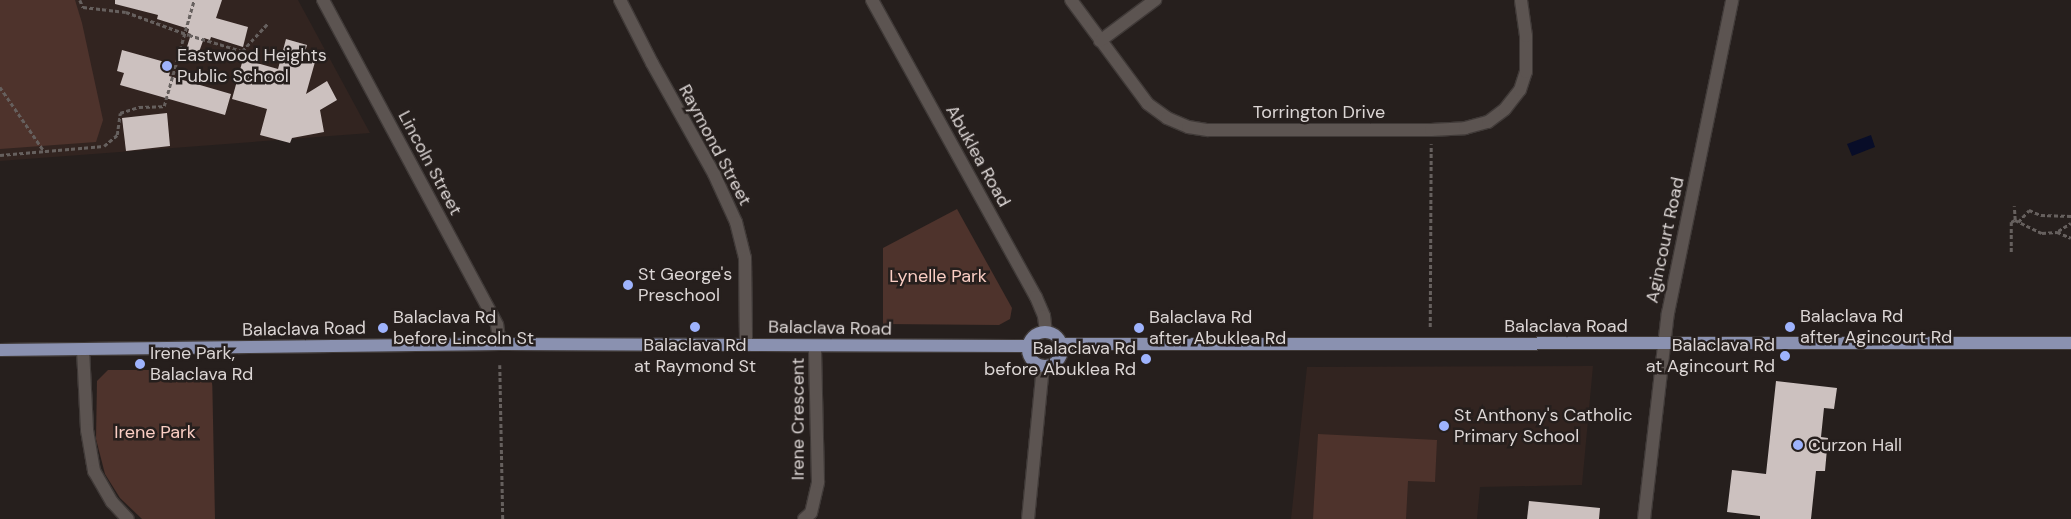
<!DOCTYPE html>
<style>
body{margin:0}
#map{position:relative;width:2071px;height:519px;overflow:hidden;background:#261f1d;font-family:"DM Sans",sans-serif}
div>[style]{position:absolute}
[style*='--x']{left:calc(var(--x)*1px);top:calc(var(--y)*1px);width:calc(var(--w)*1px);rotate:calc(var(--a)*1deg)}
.built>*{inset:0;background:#322420}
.green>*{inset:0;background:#4e332c}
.water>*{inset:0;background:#080d28}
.building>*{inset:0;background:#ccc1bf}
.path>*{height:2.5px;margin-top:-1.25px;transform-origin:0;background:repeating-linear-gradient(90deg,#66605e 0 4px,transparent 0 6.5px)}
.roads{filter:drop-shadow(1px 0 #403a38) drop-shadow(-1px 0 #403a38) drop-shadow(0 1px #403a38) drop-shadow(0 -1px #403a38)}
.minor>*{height:12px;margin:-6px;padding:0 6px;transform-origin:6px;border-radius:6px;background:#5c5451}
.major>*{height:12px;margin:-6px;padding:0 6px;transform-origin:6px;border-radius:6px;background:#8a91b0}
.major>.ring{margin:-6px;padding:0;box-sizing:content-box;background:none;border:12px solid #8a91b0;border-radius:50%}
.dots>*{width:14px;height:14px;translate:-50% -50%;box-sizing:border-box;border:2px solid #261f1d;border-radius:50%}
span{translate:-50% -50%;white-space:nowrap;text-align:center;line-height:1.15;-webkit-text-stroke:5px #261f1d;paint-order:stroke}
.poi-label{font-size:18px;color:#dcd6d5}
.left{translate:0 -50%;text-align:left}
.right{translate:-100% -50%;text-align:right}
.street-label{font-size:18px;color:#dcd6d5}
.park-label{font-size:18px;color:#facec4}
</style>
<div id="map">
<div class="built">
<div style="clip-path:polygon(0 0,298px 0,370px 133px,0 161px)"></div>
<div style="clip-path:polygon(1593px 366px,1582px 485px,1480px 487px,1477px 519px,1291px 519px,1307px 367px)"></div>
</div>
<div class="green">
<div style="clip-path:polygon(0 0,75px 0,82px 23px,103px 120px,96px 142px,0 149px)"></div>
<div style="clip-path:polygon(957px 209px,1012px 308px,1010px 319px,999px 325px,883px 324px,883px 248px)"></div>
<div style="clip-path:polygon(108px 370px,212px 370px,215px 519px,142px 519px,120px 498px,105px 474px,96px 439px,97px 381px)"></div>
<div style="clip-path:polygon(1318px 434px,1437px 440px,1435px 482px,1408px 481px,1406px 519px,1313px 519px)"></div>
</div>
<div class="water">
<div style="clip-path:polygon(1871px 135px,1875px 147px,1852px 156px,1847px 144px)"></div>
</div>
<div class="building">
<div style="clip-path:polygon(115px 0,222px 0,216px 18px,248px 27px,243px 47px,211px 37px,210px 40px,204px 38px,198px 55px,186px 50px,191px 34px,188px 33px,189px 29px,157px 19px,158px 15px,115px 4px)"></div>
<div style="clip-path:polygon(286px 39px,307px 45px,303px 59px,315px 62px,306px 94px,327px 81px,337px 100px,320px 110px,324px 132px,292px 138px,290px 143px,260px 135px,267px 109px,232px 99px,243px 59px,278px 69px)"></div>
<div style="clip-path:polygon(122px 50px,172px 64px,169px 76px,231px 94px,225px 115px,120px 85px,124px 73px,117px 71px)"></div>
<div style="clip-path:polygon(167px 113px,170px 146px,126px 151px,122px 118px)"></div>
<div style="clip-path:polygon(1776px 381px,1837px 388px,1834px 409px,1824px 408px,1821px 437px,1828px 438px,1825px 471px,1816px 471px,1811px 519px,1760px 519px,1760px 516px,1727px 512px,1732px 470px,1766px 474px)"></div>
<div style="clip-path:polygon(1529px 501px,1600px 508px,1599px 519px,1527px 519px)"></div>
</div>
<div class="path">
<div style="--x:80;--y:0;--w:8;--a:67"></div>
<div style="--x:83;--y:7;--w:43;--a:6.6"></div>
<div style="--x:126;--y:12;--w:67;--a:20.1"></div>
<div style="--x:189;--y:35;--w:55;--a:16.8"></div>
<div style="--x:242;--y:51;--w:37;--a:-47"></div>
<div style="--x:0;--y:87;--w:78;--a:55.5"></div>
<div style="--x:0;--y:155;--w:104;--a:-4.9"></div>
<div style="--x:104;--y:146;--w:17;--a:-40"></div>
<div style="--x:117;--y:135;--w:22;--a:-82"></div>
<div style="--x:120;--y:113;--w:20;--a:-18"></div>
<div style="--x:139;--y:107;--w:25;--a:-2"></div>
<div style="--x:164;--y:106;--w:110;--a:-74.2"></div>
<div style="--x:2015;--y:220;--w:30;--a:26"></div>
<div style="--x:2042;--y:233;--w:15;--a:-4"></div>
<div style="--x:2057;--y:232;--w:15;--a:23"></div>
<div style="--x:2018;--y:222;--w:16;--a:-47"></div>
<div style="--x:2029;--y:210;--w:13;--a:23"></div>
<div style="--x:2041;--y:215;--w:30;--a:2"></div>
<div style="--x:2058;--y:231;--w:15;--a:-32"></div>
<div style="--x:2011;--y:252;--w:30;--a:-90"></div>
<div style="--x:2011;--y:222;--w:4;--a:-27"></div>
<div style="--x:2015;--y:220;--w:14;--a:-94"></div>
<div style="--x:1430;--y:327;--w:183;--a:-89.7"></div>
<div style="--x:500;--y:365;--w:154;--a:88.9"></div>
</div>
<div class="roads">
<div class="minor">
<div style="--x:323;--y:0;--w:369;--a:61.8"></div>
<div style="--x:497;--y:325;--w:19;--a:81"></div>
<div style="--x:620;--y:0;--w:71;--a:63.1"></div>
<div style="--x:652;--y:63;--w:127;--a:60.8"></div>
<div style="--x:714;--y:174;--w:53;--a:65.4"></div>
<div style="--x:736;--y:222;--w:37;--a:76"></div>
<div style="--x:745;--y:258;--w:87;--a:89.3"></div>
<div style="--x:872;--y:0;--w:339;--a:61.1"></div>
<div style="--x:1036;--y:297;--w:21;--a:67"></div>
<div style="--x:1044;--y:316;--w:16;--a:83"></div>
<div style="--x:1071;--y:0;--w:129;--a:53.5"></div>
<div style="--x:1148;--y:104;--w:24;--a:36"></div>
<div style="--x:1167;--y:118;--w:23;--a:23"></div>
<div style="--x:1188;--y:127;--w:20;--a:9"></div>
<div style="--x:1208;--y:130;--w:223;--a:0"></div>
<div style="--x:1431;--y:130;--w:34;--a:-3"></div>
<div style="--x:1465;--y:128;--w:24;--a:-15"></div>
<div style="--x:1488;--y:122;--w:21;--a:-37"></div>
<div style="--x:1505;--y:109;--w:24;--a:-52"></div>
<div style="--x:1520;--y:90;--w:19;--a:-72"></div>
<div style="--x:1526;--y:72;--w:36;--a:-90"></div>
<div style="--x:1526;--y:36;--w:36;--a:-98"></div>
<div style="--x:1100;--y:41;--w:69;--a:-36.7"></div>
<div style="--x:83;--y:350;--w:80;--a:87.1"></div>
<div style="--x:87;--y:430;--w:42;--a:80.3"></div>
<div style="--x:94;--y:471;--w:36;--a:60"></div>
<div style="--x:112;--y:502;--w:23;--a:47"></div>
<div style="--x:804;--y:519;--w:9;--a:-41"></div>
<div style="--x:811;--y:513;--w:32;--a:-77"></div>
<div style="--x:818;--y:482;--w:136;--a:-91.3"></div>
<div style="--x:1028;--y:519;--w:154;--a:-84.4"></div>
<div style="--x:1644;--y:519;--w:207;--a:-83.4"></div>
<div style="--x:1668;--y:313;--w:319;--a:-78.4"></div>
</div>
<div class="major">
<div class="ring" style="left:1028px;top:332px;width:22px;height:22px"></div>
<div style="--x:1062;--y:344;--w:1009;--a:-0.06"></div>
<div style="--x:0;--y:350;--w:500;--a:-0.69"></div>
<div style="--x:500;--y:344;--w:529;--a:0.22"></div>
</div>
</div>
<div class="dots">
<div style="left:167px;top:66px;background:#9eb3fd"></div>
<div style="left:628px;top:285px;background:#9eb3fd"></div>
<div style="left:695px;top:327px;background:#9eb3fd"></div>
<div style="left:1790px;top:327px;background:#9eb3fd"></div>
<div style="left:383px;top:328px;background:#9eb3fd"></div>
<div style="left:1139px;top:328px;background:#9eb3fd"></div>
<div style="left:1785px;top:356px;background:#9eb3fd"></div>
<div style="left:1146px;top:359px;background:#9eb3fd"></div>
<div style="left:140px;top:364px;background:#9eb3fd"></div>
<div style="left:1444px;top:426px;background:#9eb3fd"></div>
<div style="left:1798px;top:445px;background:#9eb3fd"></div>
</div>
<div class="poi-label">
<span class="left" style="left:177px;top:66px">Eastwood Heights<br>Public School</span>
<span class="left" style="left:638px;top:285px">St George's<br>Preschool</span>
<span class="left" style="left:1800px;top:327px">Balaclava Rd<br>after Agincourt Rd</span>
<span class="left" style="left:393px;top:328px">Balaclava Rd<br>before Lincoln St</span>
<span class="left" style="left:1149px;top:328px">Balaclava Rd<br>after Abuklea Rd</span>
<span style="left:695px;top:356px">Balaclava Rd<br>at Raymond St</span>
<span class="right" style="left:1775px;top:356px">Balaclava Rd<br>at Agincourt Rd</span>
<span class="right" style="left:1136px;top:359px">Balaclava Rd<br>before Abuklea Rd</span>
<span class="left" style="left:150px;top:364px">Irene Park,<br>Balaclava Rd</span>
<span class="left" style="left:1454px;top:426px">St Anthony's Catholic<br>Primary School</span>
<span class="left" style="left:1808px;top:445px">Curzon Hall</span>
</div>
<div class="street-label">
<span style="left:1319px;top:112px">Torrington Drive</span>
<span style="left:715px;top:145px;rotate:62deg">Raymond Street</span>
<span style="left:978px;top:156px;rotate:61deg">Abuklea Road</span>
<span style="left:430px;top:163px;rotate:62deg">Lincoln Street</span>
<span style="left:1665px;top:240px;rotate:-78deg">Agincourt Road</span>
<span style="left:1566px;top:326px">Balaclava Road</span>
<span style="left:830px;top:328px;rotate:1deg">Balaclava Road</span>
<span style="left:304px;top:329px;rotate:-1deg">Balaclava Road</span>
<span style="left:798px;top:419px;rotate:-90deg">Irene Crescent</span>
</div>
<div class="park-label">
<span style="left:938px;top:276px">Lynelle Park</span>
<span style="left:155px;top:432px">Irene Park</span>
</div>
</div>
